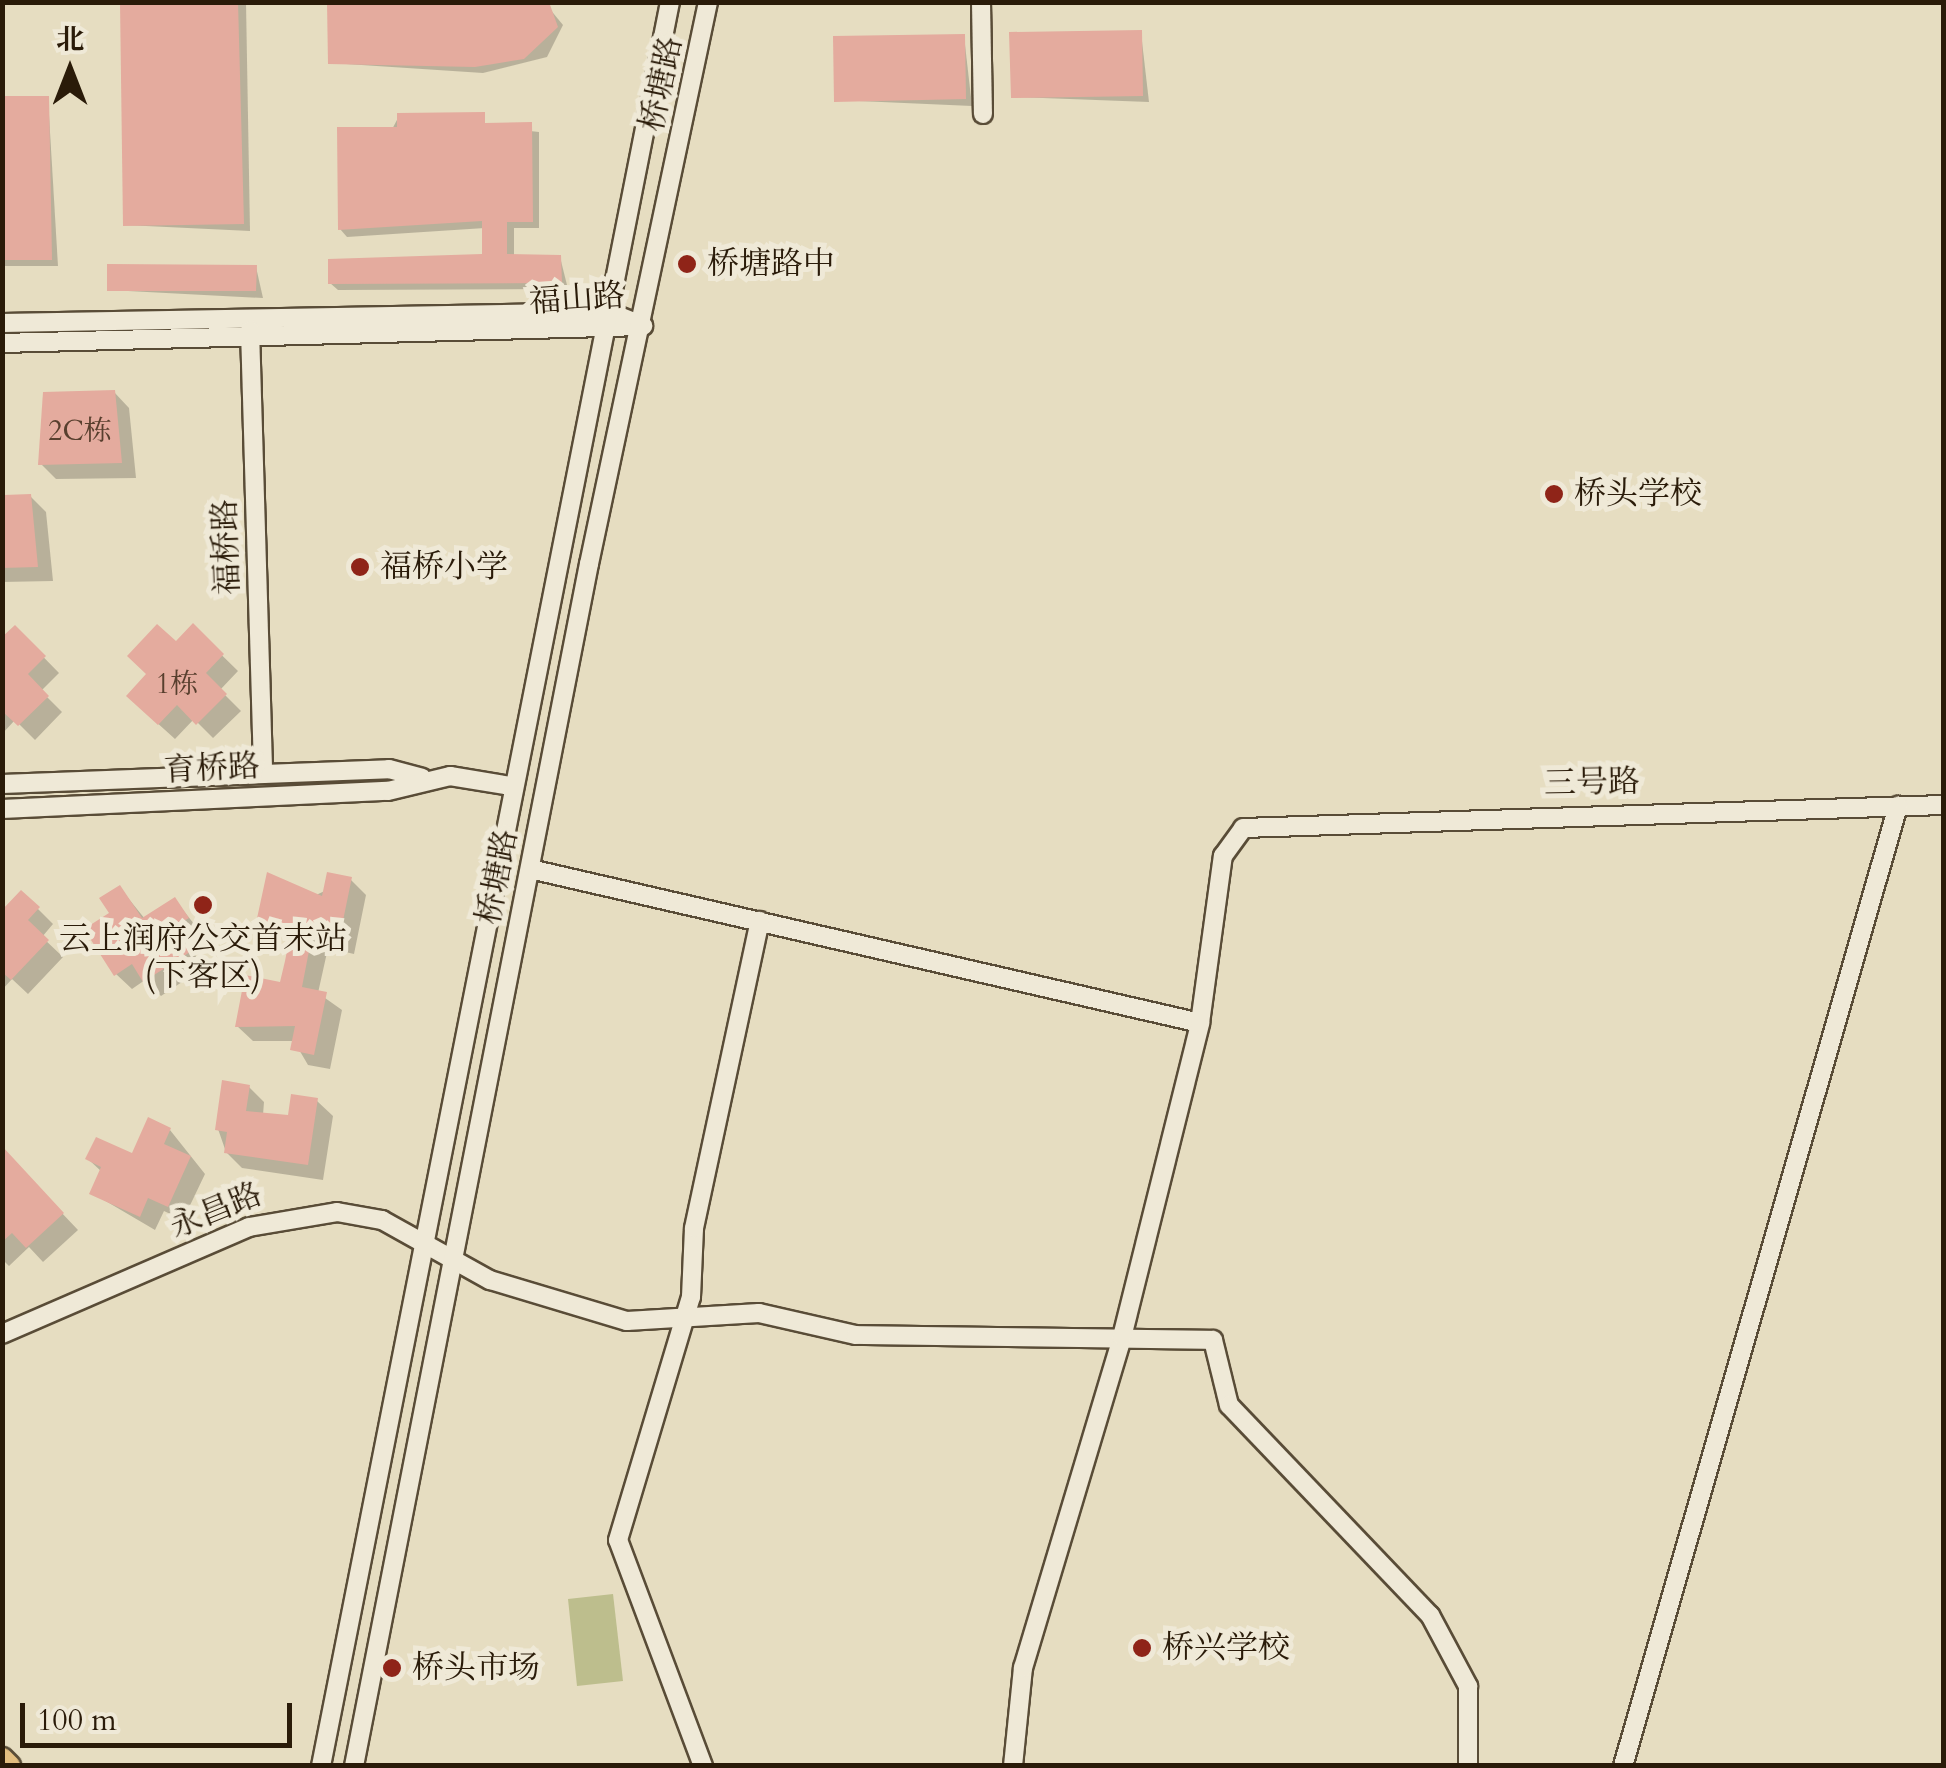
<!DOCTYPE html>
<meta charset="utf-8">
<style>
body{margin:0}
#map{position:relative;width:1946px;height:1768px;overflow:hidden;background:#e6ddc1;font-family:Cardo,"Noto Serif SC",serif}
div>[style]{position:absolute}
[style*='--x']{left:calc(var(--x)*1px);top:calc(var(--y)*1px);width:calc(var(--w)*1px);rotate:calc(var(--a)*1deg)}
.green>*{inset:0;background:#bdbe8d}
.shadow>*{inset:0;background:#0003}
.building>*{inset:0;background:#e4ab9e}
.roads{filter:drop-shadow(2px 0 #594c37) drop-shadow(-2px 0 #594c37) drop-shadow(0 2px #594c37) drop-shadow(0 -2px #594c37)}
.minor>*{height:18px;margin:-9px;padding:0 9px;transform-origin:9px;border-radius:9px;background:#efe9d7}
.major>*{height:22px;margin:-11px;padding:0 11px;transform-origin:11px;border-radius:11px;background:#e3be80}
.dots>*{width:28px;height:28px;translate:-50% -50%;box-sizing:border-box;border:5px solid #efe9d7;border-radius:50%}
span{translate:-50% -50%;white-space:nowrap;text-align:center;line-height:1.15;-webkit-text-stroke:10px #efe9d7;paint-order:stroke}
.number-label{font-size:28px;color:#583f2e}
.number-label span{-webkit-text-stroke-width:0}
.street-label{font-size:32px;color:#2a1b09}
.poi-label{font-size:32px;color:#2a1b09}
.left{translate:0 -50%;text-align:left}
.frame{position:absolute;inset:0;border:5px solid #2a1b09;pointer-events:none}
.north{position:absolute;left:20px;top:20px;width:100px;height:100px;-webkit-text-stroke:8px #efe9d7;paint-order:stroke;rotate:0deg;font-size:28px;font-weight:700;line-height:40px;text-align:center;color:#2a1b09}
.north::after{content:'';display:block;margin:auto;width:35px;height:45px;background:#2a1b09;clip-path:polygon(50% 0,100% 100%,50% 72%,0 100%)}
.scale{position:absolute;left:20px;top:1703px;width:272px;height:45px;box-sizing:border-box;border:5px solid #2a1b09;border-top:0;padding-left:12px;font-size:30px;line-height:35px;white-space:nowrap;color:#2a1b09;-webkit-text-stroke:8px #efe9d7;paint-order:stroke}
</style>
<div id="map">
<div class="green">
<div style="clip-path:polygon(613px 1594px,623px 1681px,577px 1686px,568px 1599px)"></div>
</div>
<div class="shadow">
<div style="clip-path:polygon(121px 2px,246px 2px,250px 231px,125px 225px)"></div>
<div style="clip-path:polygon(544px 2px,563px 25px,547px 57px,483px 73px,331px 63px)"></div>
<div style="clip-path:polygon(1141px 33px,1149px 102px,1013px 97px)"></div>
<div style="clip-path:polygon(964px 36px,972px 106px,836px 100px)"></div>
<div style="clip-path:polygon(48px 98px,58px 266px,2px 266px,2px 99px)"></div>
<div style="clip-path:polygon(399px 116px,539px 132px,539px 228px,514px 228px,514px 257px,560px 257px,568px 289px,338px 290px,330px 283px,485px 256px,485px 228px,347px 237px,340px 229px)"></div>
<div style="clip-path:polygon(256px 267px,263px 298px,109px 290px)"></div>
<div style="clip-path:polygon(114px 392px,129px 408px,136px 478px,56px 479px,41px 464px)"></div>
<div style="clip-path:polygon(30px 496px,46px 512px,53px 581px,2px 582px,2px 497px)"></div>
<div style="clip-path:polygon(193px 627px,238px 671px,220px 690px,241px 711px,213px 738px,194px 719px,175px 739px,144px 711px)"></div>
<div style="clip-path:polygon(15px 628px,59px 673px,41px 691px,62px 712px,35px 740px,15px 720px,2px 734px,2px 641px)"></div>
<div style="clip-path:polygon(350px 879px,366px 895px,354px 954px,328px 948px,318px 993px,342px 1010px,330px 1069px,308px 1065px,294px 1041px,253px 1041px,237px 1026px,281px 985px,291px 941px,259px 922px)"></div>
<div style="clip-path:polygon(120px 888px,145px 919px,175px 900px,202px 934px,188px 943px,203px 968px,161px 996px,145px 980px,132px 989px,116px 974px)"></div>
<div style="clip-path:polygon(22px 893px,53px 924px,42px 937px,63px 957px,28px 994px,12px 979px,2px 990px,2px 913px)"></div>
<div style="clip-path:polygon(249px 1087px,264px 1102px,263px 1115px,290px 1118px,317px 1101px,333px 1116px,323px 1180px,242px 1168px,226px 1152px,218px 1129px)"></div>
<div style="clip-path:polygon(170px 1130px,205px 1174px,183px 1220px,164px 1211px,155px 1230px,92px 1193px,102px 1172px,88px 1159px,133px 1156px)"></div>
<div style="clip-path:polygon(2px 1150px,78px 1230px,43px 1262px,29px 1247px,9px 1266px,2px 1259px)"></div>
</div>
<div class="building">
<div style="clip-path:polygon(120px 2px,238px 2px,244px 224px,123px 226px)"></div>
<div style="clip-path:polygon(327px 2px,549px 2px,558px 27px,524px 59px,475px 67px,328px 64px)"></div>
<div style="clip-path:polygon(1142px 30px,1143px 96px,1011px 98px,1009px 32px)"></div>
<div style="clip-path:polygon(965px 34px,966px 99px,834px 102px,833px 36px)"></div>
<div style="clip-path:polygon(2px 96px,49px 96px,52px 260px,2px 260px)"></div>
<div style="clip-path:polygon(485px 112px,485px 123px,532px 122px,533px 222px,507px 222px,507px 254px,561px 255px,562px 283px,328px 284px,328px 259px,482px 254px,482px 221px,338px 230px,337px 127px,397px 127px,397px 113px)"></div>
<div style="clip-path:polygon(107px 264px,257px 265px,256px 291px,107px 291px)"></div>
<div style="clip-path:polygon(115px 390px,122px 463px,38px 465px,43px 392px)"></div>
<div style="clip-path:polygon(31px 494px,38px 567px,2px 568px,4px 495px)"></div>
<div style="clip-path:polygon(193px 623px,224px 654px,206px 673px,227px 694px,196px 725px,177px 705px,158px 725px,126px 696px,146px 674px,127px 656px,157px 624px,176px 641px)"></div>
<div style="clip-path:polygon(15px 625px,46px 656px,28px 674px,49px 696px,18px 726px,2px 711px,2px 637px)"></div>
<div style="clip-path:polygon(267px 872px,322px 896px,327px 872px,352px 877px,339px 940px,313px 934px,308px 956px,302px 987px,327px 992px,314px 1055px,290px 1050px,295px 1026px,235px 1027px,245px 975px,280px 982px,285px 961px,291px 930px,256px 923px)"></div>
<div style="clip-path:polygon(120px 885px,142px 918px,175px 897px,189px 918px,174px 927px,190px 952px,143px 982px,132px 964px,114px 976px,84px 929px,109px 913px,99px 898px)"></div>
<div style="clip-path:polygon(21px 890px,40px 907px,28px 920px,49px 940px,11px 980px,2px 972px,2px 910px)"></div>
<div style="clip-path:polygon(222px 1080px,250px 1085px,246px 1111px,288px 1115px,291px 1094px,318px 1098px,308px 1165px,224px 1153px,227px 1132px,215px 1130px)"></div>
<div style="clip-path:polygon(148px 1117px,171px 1128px,164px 1144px,191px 1156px,168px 1207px,148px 1198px,140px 1217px,89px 1194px,101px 1167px,85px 1159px,96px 1137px,132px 1153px)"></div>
<div style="clip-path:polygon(2px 1146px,64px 1213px,26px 1248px,12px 1233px,2px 1242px)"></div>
</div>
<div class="roads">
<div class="minor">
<div style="--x:981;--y:2;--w:112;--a:89"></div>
<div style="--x:2;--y:323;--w:607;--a:-1.04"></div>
<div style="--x:609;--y:312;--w:37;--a:22"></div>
<div style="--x:250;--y:330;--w:444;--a:88.3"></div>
<div style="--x:2;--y:343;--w:640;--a:-1.52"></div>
<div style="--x:2;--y:784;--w:387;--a:-2.2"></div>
<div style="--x:389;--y:769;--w:34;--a:15"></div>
<div style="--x:2;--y:809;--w:386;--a:-2.7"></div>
<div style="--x:388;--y:791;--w:64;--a:-13.6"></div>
<div style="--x:450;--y:776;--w:62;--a:9.3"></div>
<div style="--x:530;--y:869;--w:687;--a:12.94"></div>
<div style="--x:2;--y:1334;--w:269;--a:-23.4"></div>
<div style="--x:249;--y:1227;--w:89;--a:-9.7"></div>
<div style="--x:337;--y:1212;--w:46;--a:10.1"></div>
<div style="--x:382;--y:1220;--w:124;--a:29.1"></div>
<div style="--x:490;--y:1280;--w:143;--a:16.7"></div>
<div style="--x:627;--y:1321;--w:132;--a:-3.5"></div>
<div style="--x:759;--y:1313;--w:99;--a:12.8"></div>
<div style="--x:856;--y:1335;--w:357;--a:0.8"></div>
<div style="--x:1213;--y:1340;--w:67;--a:76.2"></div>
<div style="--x:1229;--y:1405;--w:291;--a:46.3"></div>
<div style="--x:1430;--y:1615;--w:81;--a:61.8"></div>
<div style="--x:1468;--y:1686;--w:80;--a:90"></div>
<div style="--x:321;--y:1766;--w:1798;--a:-78.81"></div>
<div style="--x:354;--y:1766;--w:1225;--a:-78.94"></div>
<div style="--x:589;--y:564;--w:574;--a:-78.04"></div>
<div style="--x:703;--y:1766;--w:241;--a:-110.6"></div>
<div style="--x:618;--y:1540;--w:254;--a:-73.3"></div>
<div style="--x:691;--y:1297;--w:69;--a:-87.5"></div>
<div style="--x:694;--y:1228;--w:314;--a:-77.9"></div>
<div style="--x:1013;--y:1766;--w:99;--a:-84.2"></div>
<div style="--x:1023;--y:1668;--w:345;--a:-73.3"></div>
<div style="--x:1122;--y:1337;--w:324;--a:-76"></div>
<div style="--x:1200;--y:1023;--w:169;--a:-82.2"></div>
<div style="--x:1223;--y:856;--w:34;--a:-54"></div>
<div style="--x:1243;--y:828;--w:701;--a:-1.88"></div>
<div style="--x:1623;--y:1766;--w:999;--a:-74.02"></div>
</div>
<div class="major">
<div style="--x:2;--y:1759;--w:10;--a:45"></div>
</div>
</div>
<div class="dots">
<div style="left:687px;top:264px;background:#8f2418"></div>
<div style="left:1554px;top:494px;background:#8f2418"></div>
<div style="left:360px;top:567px;background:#8f2418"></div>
<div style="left:203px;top:905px;background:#8f2418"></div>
<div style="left:1142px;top:1648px;background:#8f2418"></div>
<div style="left:392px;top:1668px;background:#8f2418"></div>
</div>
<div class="number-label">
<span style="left:80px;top:431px">2C栋</span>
<span style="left:177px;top:684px">1栋</span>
</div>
<div class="street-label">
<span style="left:662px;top:84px;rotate:-78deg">桥塘路</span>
<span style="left:577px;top:299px;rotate:-4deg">福山路</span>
<span style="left:227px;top:547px;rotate:-92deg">福桥路</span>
<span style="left:212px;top:769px;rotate:-3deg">育桥路</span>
<span style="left:1592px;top:783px;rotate:-1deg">三号路</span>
<span style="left:498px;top:877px;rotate:-79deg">桥塘路</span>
<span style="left:216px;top:1211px;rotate:-22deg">永昌路</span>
</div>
<div class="poi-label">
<span class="left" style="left:707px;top:264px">桥塘路中</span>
<span class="left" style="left:1574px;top:494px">桥头学校</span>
<span class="left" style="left:380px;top:567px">福桥小学</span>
<span style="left:203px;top:958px">云上润府公交首末站<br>(下客区)</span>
<span class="left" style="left:1162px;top:1648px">桥兴学校</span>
<span class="left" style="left:412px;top:1668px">桥头市场</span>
</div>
<div class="frame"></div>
<div class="north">北</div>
<div class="scale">100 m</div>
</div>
